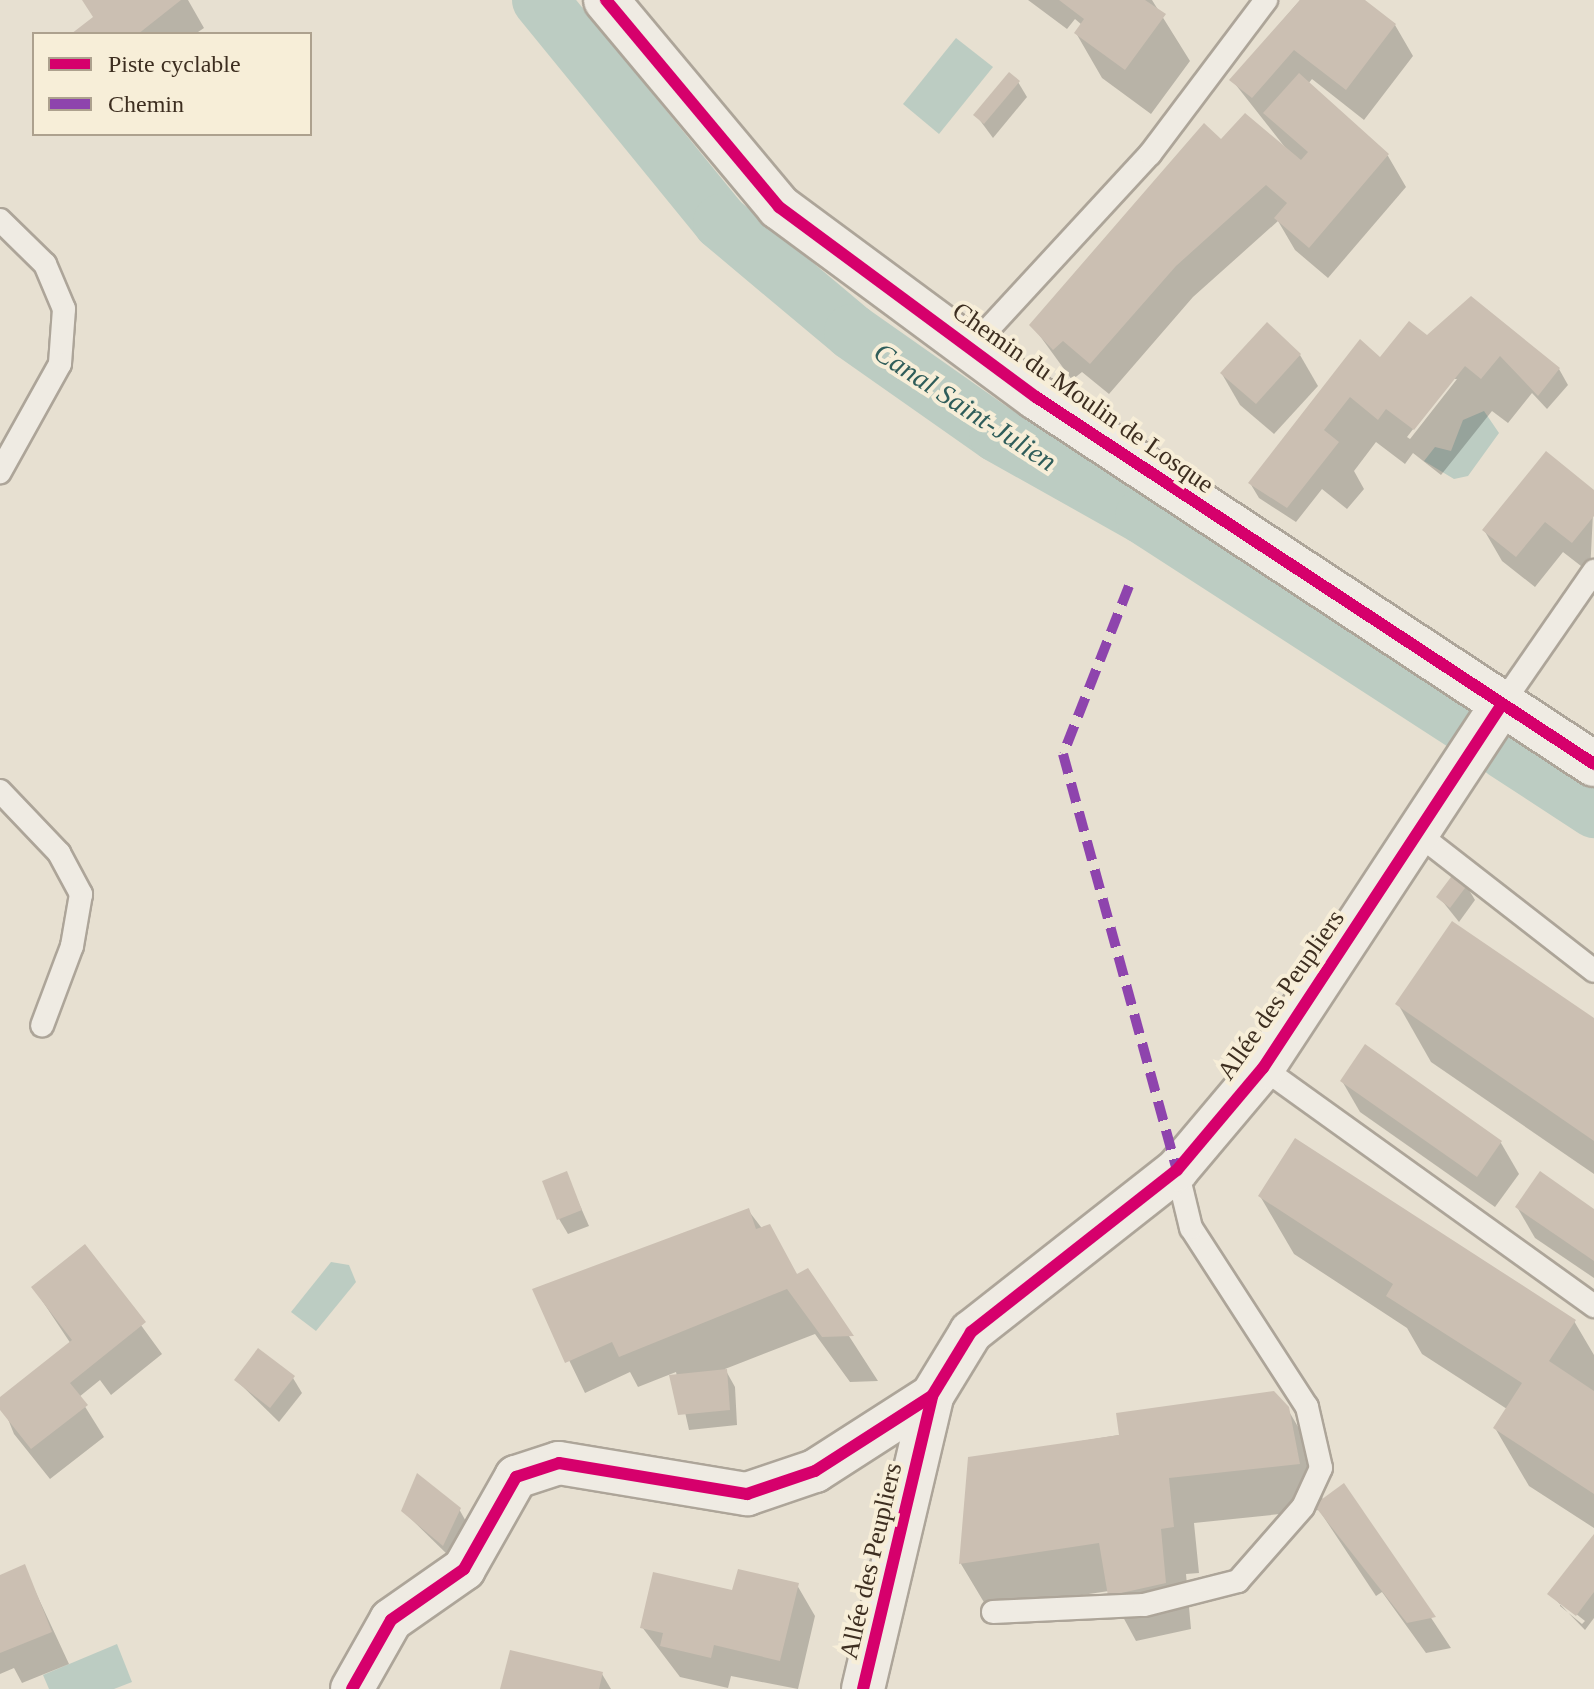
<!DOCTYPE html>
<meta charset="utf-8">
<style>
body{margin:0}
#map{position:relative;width:1594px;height:1689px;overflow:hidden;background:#e7e0d1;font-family:"Times New Roman",serif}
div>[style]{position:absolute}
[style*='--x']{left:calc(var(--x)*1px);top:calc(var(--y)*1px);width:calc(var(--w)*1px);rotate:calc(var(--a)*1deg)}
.water>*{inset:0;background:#bcccc2}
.shadow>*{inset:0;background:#0003}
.canal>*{height:56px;margin:-28px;padding:0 28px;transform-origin:28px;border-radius:28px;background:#bcccc2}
.building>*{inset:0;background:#cbbfb2}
.roads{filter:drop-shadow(2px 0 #ada599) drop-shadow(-2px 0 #ada599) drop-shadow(0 2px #ada599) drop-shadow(0 -2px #ada599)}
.service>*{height:22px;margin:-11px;padding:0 11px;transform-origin:11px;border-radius:11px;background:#efebe3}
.minor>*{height:42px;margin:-21px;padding:0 21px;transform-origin:21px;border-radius:21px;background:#efebe3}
.tertiary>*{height:44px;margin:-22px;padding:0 22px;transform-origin:22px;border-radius:22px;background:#efebe3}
.quiet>*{height:10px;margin-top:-5px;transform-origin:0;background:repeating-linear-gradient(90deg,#8e44ad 0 20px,transparent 0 30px)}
.cycleway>*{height:12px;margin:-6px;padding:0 6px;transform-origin:6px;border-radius:6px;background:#d6006c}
span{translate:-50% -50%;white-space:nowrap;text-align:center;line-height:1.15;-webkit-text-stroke:8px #f7eed8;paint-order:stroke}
.street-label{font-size:26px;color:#3d2e20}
.water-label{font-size:28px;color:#2f5d5a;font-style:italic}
.legend{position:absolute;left:32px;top:32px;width:280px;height:104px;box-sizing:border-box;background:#f7eed8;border:2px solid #ada18e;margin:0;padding:10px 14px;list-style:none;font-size:24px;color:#3d2e20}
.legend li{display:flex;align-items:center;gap:16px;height:40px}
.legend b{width:40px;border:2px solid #ada18e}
</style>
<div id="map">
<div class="water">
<div style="clip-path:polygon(956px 38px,993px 67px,939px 134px,903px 104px)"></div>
<div style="clip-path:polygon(1484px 411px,1499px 433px,1468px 476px,1454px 479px,1424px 461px,1435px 447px,1451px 451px,1463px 420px)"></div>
<div style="clip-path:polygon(331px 1262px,349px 1265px,356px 1282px,316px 1331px,291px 1312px)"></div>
<div style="clip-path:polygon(117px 1644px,132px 1682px,114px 1689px,49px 1689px,43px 1675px)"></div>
</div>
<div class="shadow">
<div style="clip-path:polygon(84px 0,188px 0,204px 28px,195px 34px,74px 34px,95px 18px)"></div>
<div style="clip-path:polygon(1028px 0,1152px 0,1190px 61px,1151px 114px,1102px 78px,1076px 33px,1082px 25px,1075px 19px,1067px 29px)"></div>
<div style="clip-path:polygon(1300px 0,1362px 0,1395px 25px,1413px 56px,1364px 120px,1312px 79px,1308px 84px,1388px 156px,1406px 187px,1328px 278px,1295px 250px,1278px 221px,1193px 297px,1109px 394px,1082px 372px,1072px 380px,1032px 325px,1221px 142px,1288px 151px,1232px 80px)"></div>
<div style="clip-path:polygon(1018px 82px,1027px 97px,993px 138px,976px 115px)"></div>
<div style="clip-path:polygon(evenodd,1427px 338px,1559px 369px,1568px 385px,1547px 409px,1532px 393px,1508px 423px,1492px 411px,1441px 475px,1413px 453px,1405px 464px,1376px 442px,1354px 471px,1364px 489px,1347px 509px,1322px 489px,1296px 522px,1259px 498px,1250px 483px,1381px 360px,1427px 338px,1452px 379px,1457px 379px,1410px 439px,1407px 437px,1452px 379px)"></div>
<div style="clip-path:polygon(1300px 355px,1318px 386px,1274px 434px,1240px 405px,1222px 374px)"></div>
<div style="clip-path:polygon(1594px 493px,1590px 573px,1563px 552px,1535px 587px,1502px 561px,1484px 530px)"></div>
<div style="clip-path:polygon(1466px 885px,1475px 900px,1459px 922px,1439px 897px)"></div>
<div style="clip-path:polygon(1398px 1004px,1594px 1021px,1594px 1174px,1431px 1062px)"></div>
<div style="clip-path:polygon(1365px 1047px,1501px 1143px,1519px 1174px,1495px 1207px,1360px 1112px,1342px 1081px)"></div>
<div style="clip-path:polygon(566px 1174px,589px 1226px,568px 1234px,559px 1219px)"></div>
<div style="clip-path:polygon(1260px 1196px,1574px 1321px,1594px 1355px,1594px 1528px,1529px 1486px,1495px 1428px,1507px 1409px,1422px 1354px,1407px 1328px,1294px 1254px)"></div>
<div style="clip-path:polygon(1517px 1207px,1594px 1211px,1594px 1278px,1535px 1238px)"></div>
<div style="clip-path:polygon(748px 1210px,798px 1276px,807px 1271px,878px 1381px,850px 1382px,815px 1334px,725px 1369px,735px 1387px,737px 1425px,689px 1430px,676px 1372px,638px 1387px,630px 1372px,585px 1393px,535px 1290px)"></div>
<div style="clip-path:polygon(84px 1247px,162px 1354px,111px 1395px,100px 1380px,79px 1397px,104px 1437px,50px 1479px,14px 1434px,0 1399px,71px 1344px,33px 1287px)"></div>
<div style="clip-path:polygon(293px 1378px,302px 1393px,279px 1422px,236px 1380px)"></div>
<div style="clip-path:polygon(1287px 1408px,1314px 1454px,1323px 1501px,1344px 1486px,1451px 1648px,1426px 1653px,1382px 1592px,1376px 1596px,1319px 1510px,1194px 1523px,1199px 1573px,1186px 1574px,1191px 1629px,1136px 1641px,1109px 1591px,988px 1609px,961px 1564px,970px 1459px)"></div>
<div style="clip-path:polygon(459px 1509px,468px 1525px,452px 1559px,403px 1511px)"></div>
<div style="clip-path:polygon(evenodd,1594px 1538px,1594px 1618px,1585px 1630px,1550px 1594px,1594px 1538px,1560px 1601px,1585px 1621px,1582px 1624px,1560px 1606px,1560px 1601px)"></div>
<div style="clip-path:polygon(24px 1567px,69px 1664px,22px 1683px,14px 1668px,0 1674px,0 1577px)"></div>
<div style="clip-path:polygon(797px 1585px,815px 1616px,798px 1689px,731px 1676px,728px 1688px,680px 1677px,642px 1627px,731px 1592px)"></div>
<div style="clip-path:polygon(602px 1674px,611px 1689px,502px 1689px)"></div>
</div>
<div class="canal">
<div style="--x:540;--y:0;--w:286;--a:50.8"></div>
<div style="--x:721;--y:222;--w:171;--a:40"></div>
<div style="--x:852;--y:332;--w:177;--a:35.1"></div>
<div style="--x:997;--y:434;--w:167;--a:29.3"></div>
<div style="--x:1143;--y:516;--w:385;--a:32.9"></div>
<div style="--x:1504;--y:751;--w:108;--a:33.2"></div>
</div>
<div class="building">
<div style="clip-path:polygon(82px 0,181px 0,138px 34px,71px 34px,93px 17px)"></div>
<div style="clip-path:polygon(1059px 0,1145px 0,1166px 14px,1125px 70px,1074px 33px,1084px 19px)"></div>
<div style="clip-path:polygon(1300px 0,1365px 0,1396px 24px,1346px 90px,1294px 50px,1252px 98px,1229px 80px)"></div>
<div style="clip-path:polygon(1009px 72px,1020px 81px,984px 124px,973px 115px)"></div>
<div style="clip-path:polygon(1299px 73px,1389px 154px,1309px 248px,1274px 218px,1287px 203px,1266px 185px,1176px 266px,1090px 364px,1063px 341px,1053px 350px,1029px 325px,1204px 123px,1221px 139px,1245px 113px,1301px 160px,1308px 152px,1263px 113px)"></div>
<div style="clip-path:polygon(1471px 296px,1560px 368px,1538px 396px,1500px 356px,1481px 379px,1465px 366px,1414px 430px,1386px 409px,1378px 420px,1350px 397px,1324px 430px,1339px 442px,1287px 508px,1248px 483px,1360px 339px,1380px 357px,1409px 321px,1427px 335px)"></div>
<div style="clip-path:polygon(1267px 322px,1301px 354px,1256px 404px,1220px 373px)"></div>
<div style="clip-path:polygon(1546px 451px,1594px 490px,1594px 516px,1572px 543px,1545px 522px,1516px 557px,1482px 530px)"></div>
<div style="clip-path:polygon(1454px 873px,1468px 884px,1450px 908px,1436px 897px)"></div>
<div style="clip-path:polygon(1452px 921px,1594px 1018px,1594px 1141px,1395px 1004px)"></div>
<div style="clip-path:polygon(1365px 1044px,1502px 1141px,1477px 1177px,1340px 1081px)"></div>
<div style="clip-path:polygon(1295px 1138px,1576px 1320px,1549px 1361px,1594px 1391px,1594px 1494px,1493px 1428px,1522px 1383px,1386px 1296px,1393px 1284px,1258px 1196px)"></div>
<div style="clip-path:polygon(567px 1171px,582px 1210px,557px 1220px,542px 1181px)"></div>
<div style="clip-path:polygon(1540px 1171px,1594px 1209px,1594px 1261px,1515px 1207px)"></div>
<div style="clip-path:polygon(749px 1208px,756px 1229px,770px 1224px,797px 1274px,808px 1268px,854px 1336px,822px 1337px,787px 1289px,619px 1357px,612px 1342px,565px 1363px,532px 1289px)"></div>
<div style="clip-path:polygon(85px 1244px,146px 1322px,70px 1383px,88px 1405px,31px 1449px,0 1410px,0 1397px,72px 1340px,31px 1287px)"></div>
<div style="clip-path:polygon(258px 1348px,295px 1376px,270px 1408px,234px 1380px)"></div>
<div style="clip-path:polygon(727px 1369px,730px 1410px,678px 1415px,669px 1375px)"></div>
<div style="clip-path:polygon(1274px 1391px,1289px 1407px,1300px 1464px,1169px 1478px,1174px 1527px,1161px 1529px,1166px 1583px,1108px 1596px,1099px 1543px,959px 1564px,968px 1457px,1119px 1435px,1116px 1413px)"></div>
<div style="clip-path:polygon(417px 1473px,461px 1508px,443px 1546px,401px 1511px)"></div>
<div style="clip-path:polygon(1344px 1483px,1436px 1617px,1407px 1623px,1314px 1505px)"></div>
<div style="clip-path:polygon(1594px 1534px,1594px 1592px,1576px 1616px,1547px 1594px)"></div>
<div style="clip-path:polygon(25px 1564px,52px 1632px,0 1653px,0 1575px)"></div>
<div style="clip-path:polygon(738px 1569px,799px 1583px,780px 1661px,714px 1645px,711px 1658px,660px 1646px,663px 1633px,640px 1628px,653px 1572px,732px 1590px)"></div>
<div style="clip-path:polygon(510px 1650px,603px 1672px,599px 1689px,500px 1689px)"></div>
</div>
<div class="roads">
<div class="service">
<div style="--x:0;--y:220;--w:63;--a:44.4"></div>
<div style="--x:45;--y:264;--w:49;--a:67.1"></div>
<div style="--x:64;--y:309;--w:55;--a:94.2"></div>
<div style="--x:60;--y:364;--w:124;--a:119.1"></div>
<div style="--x:970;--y:349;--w:265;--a:-47.3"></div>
<div style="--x:1150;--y:154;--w:193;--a:-53"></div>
<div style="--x:1502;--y:704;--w:162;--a:-55.3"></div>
<div style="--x:0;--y:791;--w:86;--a:46.4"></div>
<div style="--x:59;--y:853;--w:47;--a:61.8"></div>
<div style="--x:81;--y:894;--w:53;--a:99.8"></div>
<div style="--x:72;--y:946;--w:85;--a:110.6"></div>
<div style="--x:1417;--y:833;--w:224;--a:37.9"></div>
<div style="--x:1263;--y:1068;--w:408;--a:35.7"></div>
<div style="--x:993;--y:1612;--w:151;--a:-2.7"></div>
<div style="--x:1144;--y:1605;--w:97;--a:-14.3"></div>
<div style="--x:1238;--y:1581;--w:98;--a:-48.7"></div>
<div style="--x:1303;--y:1507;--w:43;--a:-65.2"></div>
<div style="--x:1321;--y:1468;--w:63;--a:-102.9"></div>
<div style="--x:1307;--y:1407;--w:213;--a:-122.9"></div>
<div style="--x:1191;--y:1228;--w:60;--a:-103.6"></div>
</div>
<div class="minor">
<div style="--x:352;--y:1689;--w:79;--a:-60.5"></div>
<div style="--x:391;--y:1620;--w:89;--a:-34.9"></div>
<div style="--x:464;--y:1569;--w:106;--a:-60.5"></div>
<div style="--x:516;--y:1477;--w:45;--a:-18"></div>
<div style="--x:559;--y:1463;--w:191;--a:9.4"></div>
<div style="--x:747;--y:1494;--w:72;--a:-18.7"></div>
<div style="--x:815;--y:1471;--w:139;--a:-32.7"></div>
<div style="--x:863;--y:1689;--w:301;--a:-76.7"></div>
<div style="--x:932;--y:1396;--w:75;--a:-58.6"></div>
<div style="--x:971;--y:1332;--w:262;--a:-38.2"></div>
<div style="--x:1177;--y:1170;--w:133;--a:-49.9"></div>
<div style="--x:1263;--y:1068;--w:435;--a:-56.7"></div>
</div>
<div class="tertiary">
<div style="--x:606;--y:0;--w:270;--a:50.1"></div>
<div style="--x:779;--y:207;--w:320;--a:36.5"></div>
<div style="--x:1036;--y:397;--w:668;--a:33.33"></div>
</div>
</div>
<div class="quiet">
<div style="--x:1129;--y:586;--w:180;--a:111.4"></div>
<div style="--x:1063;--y:754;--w:431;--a:74.7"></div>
</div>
<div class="cycleway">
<div style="--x:606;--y:0;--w:270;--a:50.1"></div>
<div style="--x:779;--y:207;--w:320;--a:36.5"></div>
<div style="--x:1036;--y:397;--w:668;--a:33.33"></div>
<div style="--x:352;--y:1689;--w:79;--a:-60.5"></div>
<div style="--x:391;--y:1620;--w:89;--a:-34.9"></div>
<div style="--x:464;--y:1569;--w:106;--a:-60.5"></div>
<div style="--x:516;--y:1477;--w:45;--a:-18"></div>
<div style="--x:559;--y:1463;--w:191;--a:9.4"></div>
<div style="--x:747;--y:1494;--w:72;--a:-18.7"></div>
<div style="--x:815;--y:1471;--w:139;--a:-32.7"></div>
<div style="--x:863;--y:1689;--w:301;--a:-76.7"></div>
<div style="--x:932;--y:1396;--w:75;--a:-58.6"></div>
<div style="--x:971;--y:1332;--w:262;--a:-38.2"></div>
<div style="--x:1177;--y:1170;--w:133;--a:-49.9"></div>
<div style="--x:1263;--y:1068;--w:435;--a:-56.7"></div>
</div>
<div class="street-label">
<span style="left:1083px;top:398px;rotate:35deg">Chemin du Moulin de Losque</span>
<span style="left:1281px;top:995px;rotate:-55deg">Allée des Peupliers</span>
<span style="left:871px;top:1561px;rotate:-77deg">Allée des Peupliers</span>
</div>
<div class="water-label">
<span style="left:965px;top:407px;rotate:33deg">Canal Saint-Julien</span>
</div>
<ul class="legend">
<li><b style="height:10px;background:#d6006c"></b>Piste cyclable</li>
<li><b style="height:10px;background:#8e44ad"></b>Chemin</li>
</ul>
</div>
